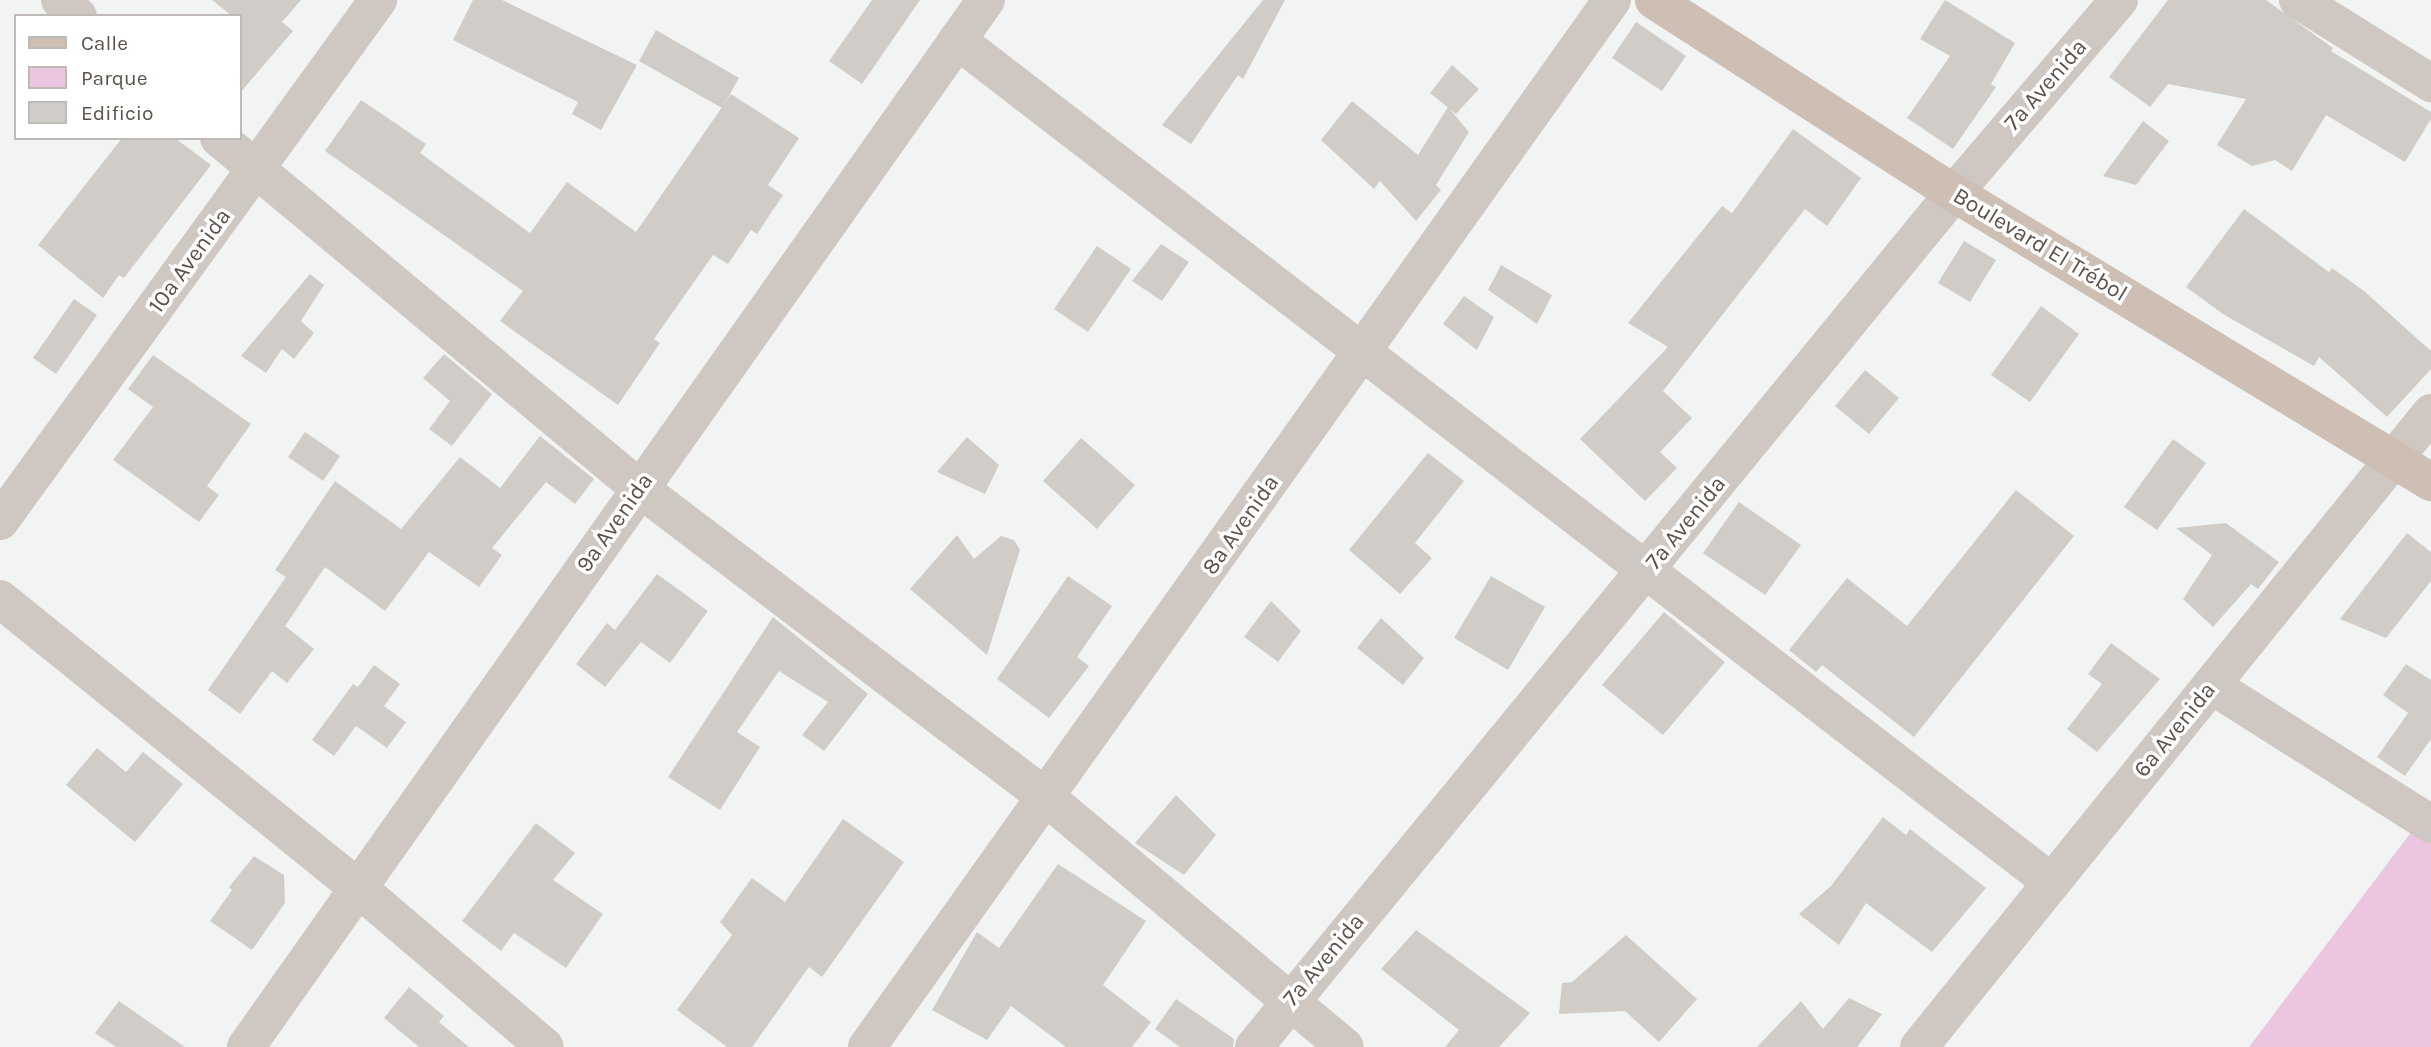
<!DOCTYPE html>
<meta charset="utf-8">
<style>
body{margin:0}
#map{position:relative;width:2431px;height:1047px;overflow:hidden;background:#f2f4f4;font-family:Karla,sans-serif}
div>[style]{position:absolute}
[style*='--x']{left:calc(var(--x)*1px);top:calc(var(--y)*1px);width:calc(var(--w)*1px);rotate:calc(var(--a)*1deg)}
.green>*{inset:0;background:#ecc6e0}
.building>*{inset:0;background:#d0cdc9}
.minor>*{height:38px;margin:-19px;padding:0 19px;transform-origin:19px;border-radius:19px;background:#cfc7c1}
.major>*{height:38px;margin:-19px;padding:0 19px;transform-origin:19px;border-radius:19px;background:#cdbfb4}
span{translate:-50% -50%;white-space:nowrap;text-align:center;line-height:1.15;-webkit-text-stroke:7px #fff;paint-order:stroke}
.street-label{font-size:23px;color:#5d524b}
.legend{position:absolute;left:14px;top:14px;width:228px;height:126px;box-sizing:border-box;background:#fff;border:2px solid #bebab7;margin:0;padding:9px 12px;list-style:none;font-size:21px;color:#5d524b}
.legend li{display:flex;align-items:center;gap:14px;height:35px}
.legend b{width:35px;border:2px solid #bebab7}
</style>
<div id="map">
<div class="green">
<div style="clip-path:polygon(2421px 819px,2431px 824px,2431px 1047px,2249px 1047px)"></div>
</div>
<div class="building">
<div style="clip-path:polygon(212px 0,301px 0,282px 22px,293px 31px,240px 93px,240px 16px,232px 16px)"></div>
<div style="clip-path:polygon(473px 0,502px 0,637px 65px,601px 130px,572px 114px,578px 102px,453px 40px)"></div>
<div style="clip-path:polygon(872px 0,920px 0,862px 84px,829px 61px)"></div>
<div style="clip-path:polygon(1263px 0,1285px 0,1243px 79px,1238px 75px,1191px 144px,1162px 125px)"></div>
<div style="clip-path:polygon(1945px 0,2015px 43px,1991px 84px,1996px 87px,1953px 149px,1907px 118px,1950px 56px,1920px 39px)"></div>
<div style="clip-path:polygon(2168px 0,2266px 0,2333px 48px,2331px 51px,2431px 112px,2431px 119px,2405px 162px,2326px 115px,2292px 171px,2275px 160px,2252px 166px,2217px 145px,2246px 99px,2168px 84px,2150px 107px,2109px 77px)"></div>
<div style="clip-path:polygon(1636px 22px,1686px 56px,1662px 91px,1612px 58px)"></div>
<div style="clip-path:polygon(656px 30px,739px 78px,722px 108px,639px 61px)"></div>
<div style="clip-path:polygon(1452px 65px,1479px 89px,1456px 114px,1430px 93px)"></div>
<div style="clip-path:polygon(731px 94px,799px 138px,768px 185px,783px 195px,757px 234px,751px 230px,728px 264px,713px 255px,654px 339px,660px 343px,618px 405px,500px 321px,523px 291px,325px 151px,361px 100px,426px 144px,420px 153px,530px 233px,567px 182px,636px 232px)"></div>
<div style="clip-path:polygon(1352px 101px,1418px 155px,1448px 107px,1469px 132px,1436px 185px,1441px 190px,1416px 221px,1380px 181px,1374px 189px,1321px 140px)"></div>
<div style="clip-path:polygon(2143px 121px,2169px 141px,2136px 185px,2103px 176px)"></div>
<div style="clip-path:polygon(1793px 129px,1861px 178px,1827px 226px,1805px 209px,1663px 391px,1692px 418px,1660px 452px,1677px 468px,1645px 501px,1580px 439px,1668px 347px,1628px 323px,1722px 206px,1732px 213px)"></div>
<div style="clip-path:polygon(122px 138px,175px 138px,211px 165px,124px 278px,119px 275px,103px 298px,38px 245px)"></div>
<div style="clip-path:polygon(2244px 209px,2329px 272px,2332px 268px,2364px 291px,2431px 351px,2431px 369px,2387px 417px,2319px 357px,2314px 366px,2223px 314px,2186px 287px)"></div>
<div style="clip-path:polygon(1964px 241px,1996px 260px,1970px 302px,1938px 283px)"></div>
<div style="clip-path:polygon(1161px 244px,1189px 262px,1162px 301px,1132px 281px)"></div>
<div style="clip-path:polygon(1097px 246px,1131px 269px,1088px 332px,1054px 309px)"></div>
<div style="clip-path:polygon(1501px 265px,1552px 295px,1537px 324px,1488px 290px)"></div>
<div style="clip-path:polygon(310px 274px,324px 285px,301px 321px,314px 333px,294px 359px,282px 349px,266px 373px,241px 356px)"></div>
<div style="clip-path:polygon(1464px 296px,1494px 317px,1477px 350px,1443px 324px)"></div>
<div style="clip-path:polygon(74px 299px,97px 315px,56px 374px,33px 358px)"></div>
<div style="clip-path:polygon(2041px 306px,2079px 334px,2030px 402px,1991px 375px)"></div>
<div style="clip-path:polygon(444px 354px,492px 394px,452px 446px,429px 429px,450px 401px,423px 378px)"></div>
<div style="clip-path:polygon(153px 355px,251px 424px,207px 486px,219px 495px,199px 522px,113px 460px,153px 407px,128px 389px)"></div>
<div style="clip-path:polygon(1865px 370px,1899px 398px,1869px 434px,1835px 406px)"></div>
<div style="clip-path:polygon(305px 432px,340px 456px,323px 481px,288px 457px)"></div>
<div style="clip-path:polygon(540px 436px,594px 479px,575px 504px,546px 482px,492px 548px,502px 555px,479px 587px,429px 552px,385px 611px,325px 567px,285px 626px,314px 649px,287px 683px,272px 671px,240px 714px,208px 690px,286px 577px,275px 570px,335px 481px,401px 529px,460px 457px,500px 488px)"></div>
<div style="clip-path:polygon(967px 437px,999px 465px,985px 494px,937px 472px)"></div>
<div style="clip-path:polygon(1081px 438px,1135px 485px,1097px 529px,1043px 481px)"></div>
<div style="clip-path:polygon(2173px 439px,2206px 463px,2157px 530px,2124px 507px)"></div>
<div style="clip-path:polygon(1428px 453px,1464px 481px,1415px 543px,1432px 558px,1400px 594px,1349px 550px)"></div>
<div style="clip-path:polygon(2016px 490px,2074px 536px,1914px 737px,1822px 665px,1816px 672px,1789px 650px,1847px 578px,1907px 626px)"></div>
<div style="clip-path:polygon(1739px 502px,1801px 545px,1765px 595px,1703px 553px)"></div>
<div style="clip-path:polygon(2226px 523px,2279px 562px,2258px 589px,2251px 584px,2213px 627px,2183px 599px,2212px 555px,2176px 528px)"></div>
<div style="clip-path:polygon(2407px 533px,2431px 552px,2431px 581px,2386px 638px,2340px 619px)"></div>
<div style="clip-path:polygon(957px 535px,974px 559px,1001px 536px,1014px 540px,1020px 550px,987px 655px,910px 589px)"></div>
<div style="clip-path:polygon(657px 574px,708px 611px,670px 663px,641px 642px,605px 687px,576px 664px,607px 623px,615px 630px)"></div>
<div style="clip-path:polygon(1068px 576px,1112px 606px,1077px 657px,1089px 666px,1049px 718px,997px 679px)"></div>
<div style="clip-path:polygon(1491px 576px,1545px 607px,1508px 670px,1454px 638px)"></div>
<div style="clip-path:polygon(1271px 601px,1301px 631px,1278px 662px,1244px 637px)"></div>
<div style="clip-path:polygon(1664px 612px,1725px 662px,1663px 735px,1602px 685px)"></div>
<div style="clip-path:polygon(773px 617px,868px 694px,824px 751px,802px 735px,828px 702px,779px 671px,737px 732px,760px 747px,720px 810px,668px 777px)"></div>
<div style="clip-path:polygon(1381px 618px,1424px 658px,1403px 685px,1357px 648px)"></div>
<div style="clip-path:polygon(2111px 643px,2160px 679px,2097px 752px,2067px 729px,2102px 684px,2088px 674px)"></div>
<div style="clip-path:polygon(2406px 664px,2431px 680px,2431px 739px,2405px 776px,2377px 757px,2408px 713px,2383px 695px)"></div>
<div style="clip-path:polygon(374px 665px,400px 684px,384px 706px,406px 722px,387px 748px,356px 726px,334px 756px,312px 740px,353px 684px,358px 687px)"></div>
<div style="clip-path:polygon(97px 748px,126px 772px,143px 752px,183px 784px,135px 842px,66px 785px)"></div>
<div style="clip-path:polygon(1176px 795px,1216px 835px,1184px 875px,1135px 843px)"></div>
<div style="clip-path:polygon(1883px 817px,1906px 835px,1910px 829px,1986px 888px,1932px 952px,1866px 903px,1839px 945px,1799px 914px,1831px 886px)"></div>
<div style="clip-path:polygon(843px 819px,904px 862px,822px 977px,809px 967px,752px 1047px,727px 1047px,677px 1010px,732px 935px,720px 922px,752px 878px,785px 902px)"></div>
<div style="clip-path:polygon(536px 823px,575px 853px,553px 880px,603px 914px,566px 968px,514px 933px,501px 951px,462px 921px)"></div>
<div style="clip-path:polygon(254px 856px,284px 875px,285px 903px,252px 950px,210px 921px,232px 890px,229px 887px)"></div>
<div style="clip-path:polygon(1058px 864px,1146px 921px,1103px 985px,1151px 1022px,1132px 1047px,1066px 1047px,1011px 1006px,987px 1040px,932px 1010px,977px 932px,999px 948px)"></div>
<div style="clip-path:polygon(1416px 930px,1530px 1013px,1499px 1047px,1445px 1047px,1459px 1030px,1381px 969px)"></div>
<div style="clip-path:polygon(1626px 935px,1697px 999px,1659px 1042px,1625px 1011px,1559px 1014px,1562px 983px,1572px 982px)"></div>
<div style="clip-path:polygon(409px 987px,444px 1016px,439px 1022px,469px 1047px,419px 1047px,384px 1018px)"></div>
<div style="clip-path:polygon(1849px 998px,1882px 1014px,1857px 1047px,1757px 1047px,1801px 1001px,1823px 1029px)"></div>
<div style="clip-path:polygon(1176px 999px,1234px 1039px,1233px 1047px,1180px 1047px,1155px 1029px)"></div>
<div style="clip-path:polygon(119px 1001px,185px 1047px,116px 1047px,95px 1033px)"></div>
</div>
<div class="minor">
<div style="--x:60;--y:0;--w:24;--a:42"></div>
<div style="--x:2298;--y:0;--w:157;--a:32"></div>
<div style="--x:957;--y:40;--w:1381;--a:37.58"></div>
<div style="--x:219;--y:138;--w:547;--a:39.81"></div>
<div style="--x:639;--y:488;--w:512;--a:37.23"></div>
<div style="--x:1047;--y:798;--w:388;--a:39.9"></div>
<div style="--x:0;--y:521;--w:644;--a:-54.04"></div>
<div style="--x:0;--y:599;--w:460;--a:38.9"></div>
<div style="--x:358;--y:888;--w:245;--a:40.4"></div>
<div style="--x:2211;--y:685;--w:260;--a:32.3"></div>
<div style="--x:246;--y:1047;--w:1282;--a:-54.75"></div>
<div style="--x:867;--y:1047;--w:1285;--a:-54.57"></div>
<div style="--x:1254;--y:1047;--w:1104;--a:-50.66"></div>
<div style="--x:1954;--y:193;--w:254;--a:-49.5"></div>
<div style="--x:1919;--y:1047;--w:815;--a:-51.08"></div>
</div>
<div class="major">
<div style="--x:1654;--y:0;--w:357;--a:32.8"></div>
<div style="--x:1954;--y:193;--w:558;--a:31.21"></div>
</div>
<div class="street-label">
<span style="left:2046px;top:85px;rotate:-49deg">7a Avenida</span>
<span style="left:2040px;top:245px;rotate:31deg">Boulevard El Trébol</span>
<span style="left:190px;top:261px;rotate:-54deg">10a Avenida</span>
<span style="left:615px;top:523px;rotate:-55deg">9a Avenida</span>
<span style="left:1686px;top:523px;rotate:-51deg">7a Avenida</span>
<span style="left:1241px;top:525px;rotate:-55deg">8a Avenida</span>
<span style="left:2175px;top:730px;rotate:-51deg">6a Avenida</span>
<span style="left:1324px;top:960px;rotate:-50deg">7a Avenida</span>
</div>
<ul class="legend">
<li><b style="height:9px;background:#cdbfb4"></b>Calle</li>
<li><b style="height:19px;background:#ecc6e0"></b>Parque</li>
<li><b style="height:19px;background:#d0cdc9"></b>Edificio</li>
</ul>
</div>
